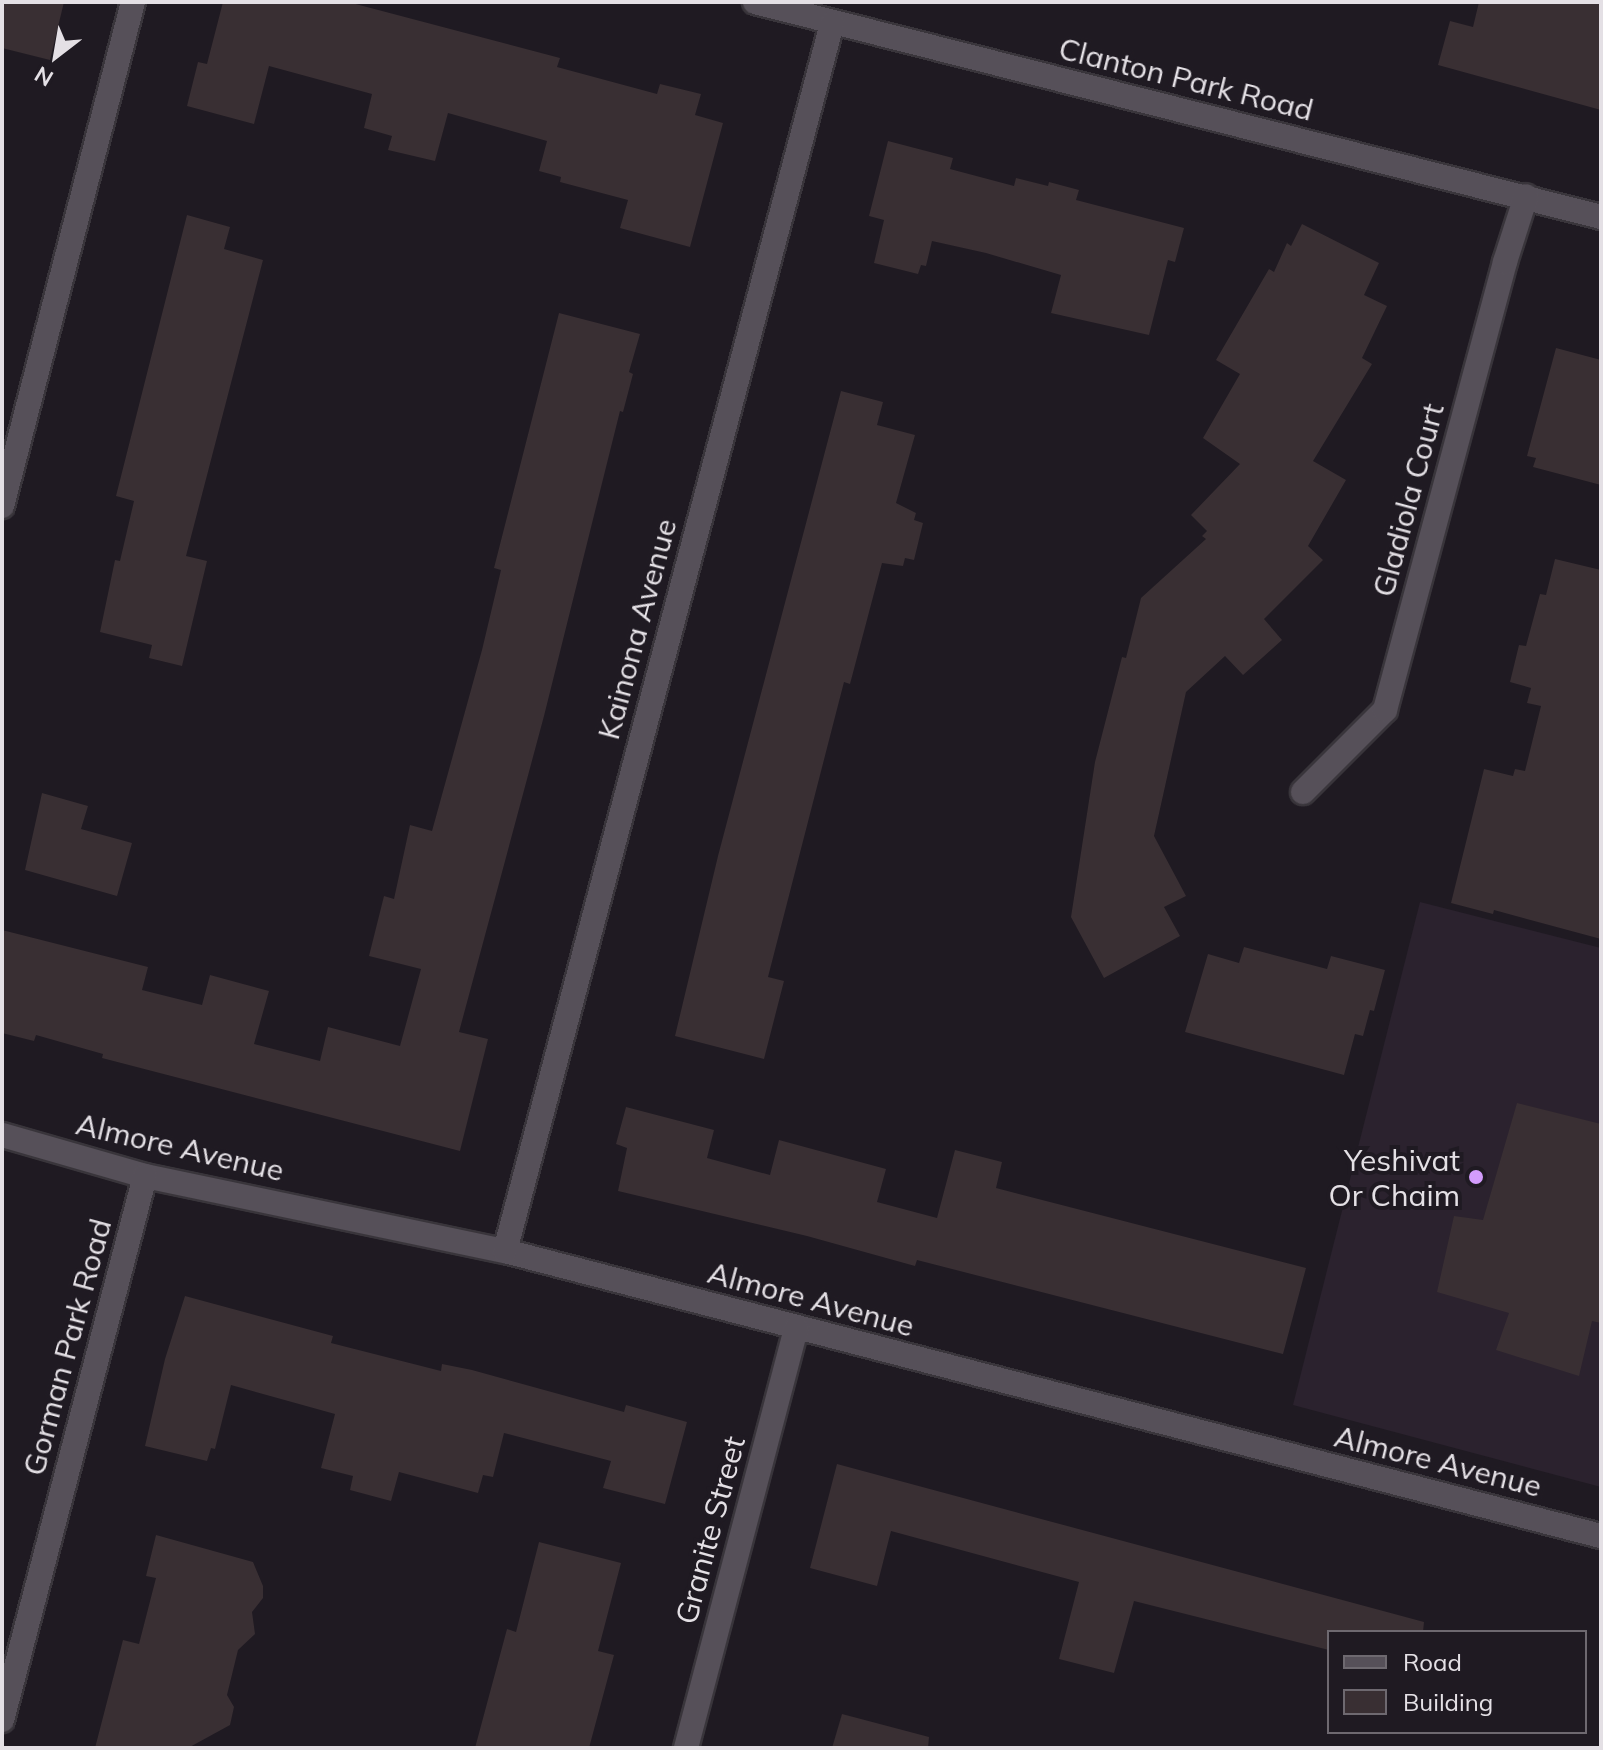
<!DOCTYPE html>
<style>
body{margin:0}
#map{position:relative;width:1603px;height:1750px;overflow:hidden;background:#1f1a22;font-family:Mulish,sans-serif}
div>[style]{position:absolute}
[style*='--x']{left:calc(var(--x)*1px);top:calc(var(--y)*1px);width:calc(var(--w)*1px);rotate:calc(var(--a)*1deg)}
.built>*{inset:0;background:#2b222e}
.building>*{inset:0;background:#392f33}
.roads{filter:drop-shadow(2px 0 #39353b) drop-shadow(-2px 0 #39353b) drop-shadow(0 2px #39353b) drop-shadow(0 -2px #39353b)}
.minor>*{height:24px;margin:-12px;padding:0 12px;transform-origin:12px;border-radius:12px;background:#565059}
.dots>*{width:22px;height:22px;translate:-50% -50%;box-sizing:border-box;border:4px solid #1f1a22;border-radius:50%}
span{translate:-50% -50%;white-space:nowrap;text-align:center;line-height:1.15;-webkit-text-stroke:8px #1f1a22;paint-order:stroke}
.street-label{font-size:30px;color:#e4e0e5}
.poi-label{font-size:30px;color:#e4e0e5}
.right{translate:-100% -50%;text-align:right}
.frame{position:absolute;inset:0;border:4px solid #e4e0e5;pointer-events:none}
.legend{position:absolute;left:1327px;top:1630px;width:260px;height:104px;box-sizing:border-box;background:#1f1a22;border:2px solid #6e6970;margin:0;padding:10px 14px;list-style:none;font-size:24px;color:#e4e0e5}
.legend li{display:flex;align-items:center;gap:16px;height:40px}
.legend b{width:40px;border:2px solid #6e6970}
.north{position:absolute;left:16px;top:16px;width:80px;height:80px;-webkit-text-stroke:6px #1f1a22;paint-order:stroke;rotate:211deg;font-size:22px;font-weight:700;line-height:32px;text-align:center;color:#e4e0e5}
.north::after{content:'';display:block;margin:auto;width:28px;height:36px;background:#e4e0e5;clip-path:polygon(50% 0,100% 100%,50% 72%,0 100%)}
</style>
<div id="map">
<div class="built">
<div style="clip-path:polygon(1420px 902px,1601px 948px,1601px 1487px,1293px 1405px)"></div>
</div>
<div class="building">
<div style="clip-path:polygon(2px 2px,64px 2px,50px 60px,2px 48px)"></div>
<div style="clip-path:polygon(223px 2px,348px 2px,560px 58px,557px 67px,657px 94px,660px 84px,701px 94px,695px 115px,723px 123px,690px 247px,620px 228px,628px 200px,560px 182px,561px 177px,539px 171px,547px 141px,448px 113px,435px 161px,388px 150px,392px 136px,364px 128px,372px 94px,269px 66px,254px 124px,187px 106px,198px 62px,207px 64px)"></div>
<div style="clip-path:polygon(1479px 2px,1601px 2px,1601px 110px,1438px 65px,1450px 21px,1473px 27px)"></div>
<div style="clip-path:polygon(888px 141px,953px 158px,950px 169px,1014px 186px,1016px 178px,1048px 186px,1049px 182px,1079px 190px,1076px 200px,1184px 228px,1175px 262px,1168px 260px,1149px 335px,1051px 313px,1061px 275px,986px 253px,932px 241px,926px 266px,921px 265px,918px 274px,874px 263px,884px 220px,869px 216px)"></div>
<div style="clip-path:polygon(187px 215px,230px 227px,224px 249px,263px 260px,186px 556px,207px 561px,182px 666px,149px 658px,152px 645px,100px 632px,115px 560px,120px 561px,134px 501px,116px 496px)"></div>
<div style="clip-path:polygon(1302px 224px,1379px 263px,1364px 295px,1387px 306px,1362px 358px,1372px 364px,1313px 461px,1346px 480px,1308px 546px,1323px 560px,1264px 619px,1282px 640px,1243px 675px,1225px 656px,1186px 692px,1154px 836px,1186px 896px,1164px 907px,1180px 936px,1104px 978px,1071px 917px,1095px 762px,1122px 657px,1126px 658px,1141px 598px,1206px 539px,1202px 536px,1207px 531px,1191px 515px,1240px 464px,1203px 438px,1240px 374px,1216px 360px,1269px 269px,1274px 272px,1287px 243px,1291px 246px)"></div>
<div style="clip-path:polygon(559px 313px,640px 334px,629px 372px,633px 374px,623px 412px,620px 411px,544px 716px,459px 1032px,488px 1039px,460px 1151px,102px 1058px,103px 1054px,36px 1035px,34px 1041px,2px 1033px,2px 930px,148px 967px,142px 990px,202px 1005px,210px 975px,269px 991px,254px 1044px,320px 1061px,328px 1027px,400px 1046px,421px 969px,369px 956px,384px 896px,394px 899px,410px 825px,432px 831px,482px 650px,501px 570px,494px 568px)"></div>
<div style="clip-path:polygon(1556px 348px,1601px 360px,1601px 485px,1533px 467px,1536px 458px,1527px 456px)"></div>
<div style="clip-path:polygon(841px 391px,883px 402px,877px 425px,915px 435px,896px 503px,916px 513px,914px 520px,923px 523px,914px 560px,905px 558px,903px 566px,882px 563px,850px 684px,844px 682px,768px 977px,784px 981px,764px 1059px,675px 1036px,718px 856px)"></div>
<div style="clip-path:polygon(1555px 559px,1601px 570px,1601px 939px,1494px 910px,1493px 914px,1451px 903px,1484px 769px,1513px 776px,1515px 769px,1525px 771px,1541px 706px,1527px 703px,1531px 688px,1510px 682px,1519px 645px,1526px 646px,1540px 594px,1546px 595px)"></div>
<div style="clip-path:polygon(42px 793px,88px 806px,81px 829px,132px 843px,117px 896px,25px 870px)"></div>
<div style="clip-path:polygon(1244px 947px,1327px 969px,1331px 956px,1385px 970px,1374px 1011px,1370px 1010px,1363px 1036px,1355px 1034px,1344px 1075px,1185px 1032px,1208px 954px,1239px 963px)"></div>
<div style="clip-path:polygon(1517px 1103px,1601px 1124px,1601px 1323px,1592px 1321px,1579px 1376px,1496px 1350px,1509px 1313px,1437px 1292px,1454px 1216px,1483px 1220px)"></div>
<div style="clip-path:polygon(626px 1107px,714px 1130px,707px 1158px,770px 1175px,779px 1140px,886px 1169px,877px 1202px,937px 1218px,955px 1150px,1002px 1162px,996px 1188px,1306px 1268px,1283px 1354px,917px 1260px,915px 1266px,807px 1236px,618px 1191px,627px 1148px,616px 1144px)"></div>
<div style="clip-path:polygon(185px 1296px,333px 1336px,331px 1343px,441px 1371px,442px 1364px,472px 1370px,624px 1412px,626px 1405px,687px 1422px,665px 1504px,603px 1488px,611px 1461px,504px 1433px,493px 1477px,483px 1475px,478px 1493px,399px 1472px,391px 1501px,350px 1490px,353px 1476px,321px 1468px,335px 1414px,231px 1385px,215px 1449px,211px 1448px,207px 1461px,145px 1446px,165px 1359px)"></div>
<div style="clip-path:polygon(837px 1464px,1424px 1622px,1423px 1632px,1329px 1632px,1329px 1650px,1134px 1601px,1114px 1673px,1059px 1659px,1079px 1582px,891px 1531px,877px 1586px,810px 1568px)"></div>
<div style="clip-path:polygon(156px 1535px,253px 1562px,263px 1586px,263px 1598px,252px 1612px,255px 1634px,238px 1650px,227px 1695px,234px 1707px,230px 1725px,188px 1748px,95px 1748px,123px 1640px,139px 1644px,156px 1578px,146px 1576px)"></div>
<div style="clip-path:polygon(539px 1542px,621px 1563px,598px 1651px,614px 1655px,589px 1748px,475px 1748px,507px 1629px,516px 1632px)"></div>
<div style="clip-path:polygon(842px 1714px,929px 1737px,928px 1748px,832px 1748px)"></div>
</div>
<div class="roads">
<div class="minor">
<div style="--x:755;--y:2;--w:873;--a:14.26"></div>
<div style="--x:2;--y:506;--w:521;--a:-75.43"></div>
<div style="--x:1303;--y:792;--w:116;--a:-45"></div>
<div style="--x:1385;--y:710;--w:464;--a:-75"></div>
<div style="--x:1505;--y:262;--w:69;--a:-72.3"></div>
<div style="--x:2;--y:1135;--w:149;--a:16"></div>
<div style="--x:145;--y:1176;--w:368;--a:11.8"></div>
<div style="--x:505;--y:1251;--w:1132;--a:14.58"></div>
<div style="--x:505;--y:1251;--w:1270;--a:-75.08"></div>
<div style="--x:2;--y:1720;--w:562;--a:-75.27"></div>
<div style="--x:686;--y:1748;--w:434;--a:-75.3"></div>
</div>
</div>
<div class="dots">
<div style="left:1476px;top:1177px;background:#d39cfc"></div>
</div>
<div class="street-label">
<span style="left:1186px;top:79px;rotate:14deg">Clanton Park Road</span>
<span style="left:1408px;top:500px;rotate:-75deg">Gladiola Court</span>
<span style="left:637px;top:629px;rotate:-75deg">Kainona Avenue</span>
<span style="left:180px;top:1147px;rotate:13deg">Almore Avenue</span>
<span style="left:811px;top:1299px;rotate:15deg">Almore Avenue</span>
<span style="left:67px;top:1347px;rotate:-75deg">Gorman Park Road</span>
<span style="left:1438px;top:1461px;rotate:14deg">Almore Avenue</span>
<span style="left:710px;top:1530px;rotate:-75deg">Granite Street</span>
</div>
<div class="poi-label">
<span class="right" style="left:1460px;top:1177px">Yeshivat<br>Or Chaim</span>
</div>
<div class="frame"></div>
<ul class="legend">
<li><b style="height:10px;background:#565059"></b>Road</li>
<li><b style="height:22px;background:#392f33"></b>Building</li>
</ul>
<div class="north">N</div>
</div>
